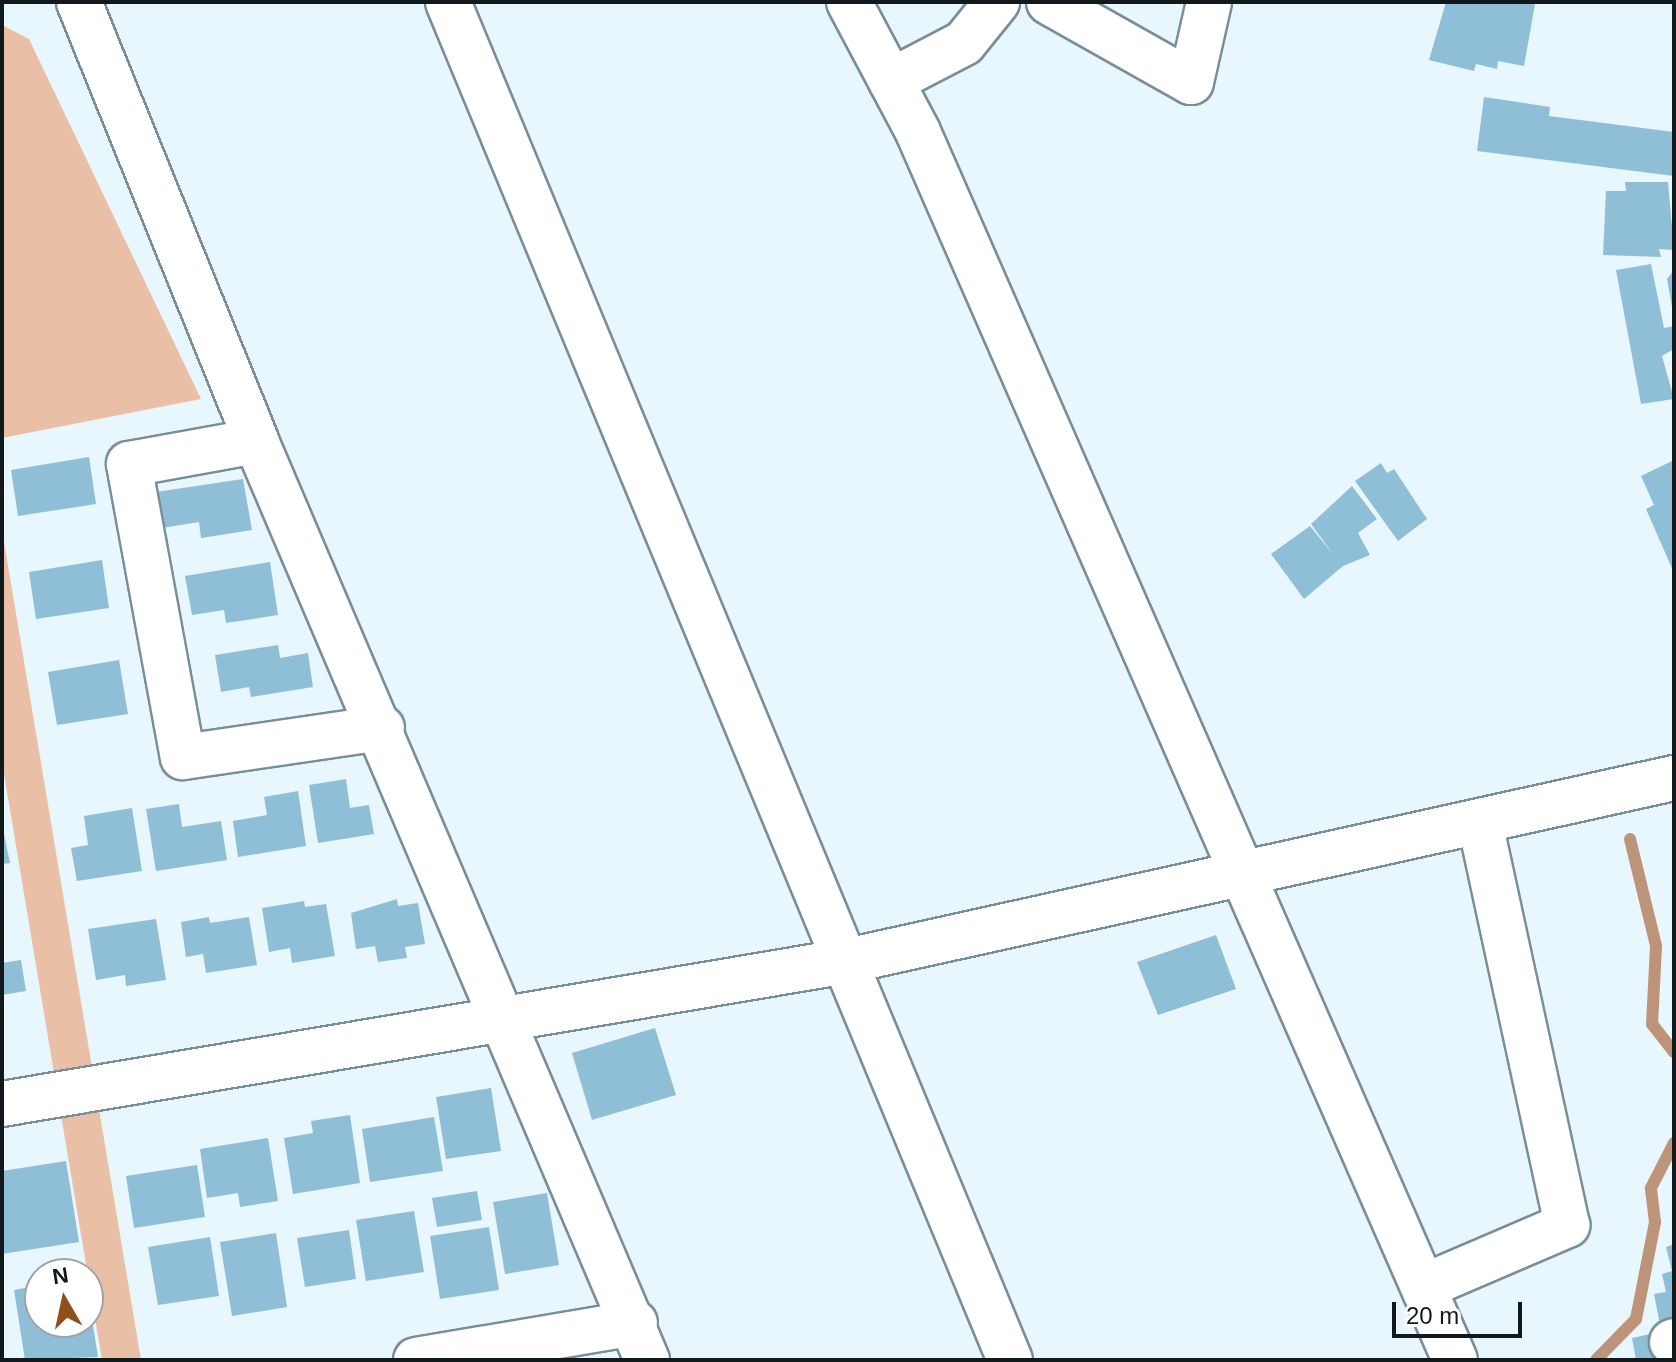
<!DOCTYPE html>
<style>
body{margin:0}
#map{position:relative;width:1676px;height:1362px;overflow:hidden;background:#e8f6fd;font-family:Helvetica,sans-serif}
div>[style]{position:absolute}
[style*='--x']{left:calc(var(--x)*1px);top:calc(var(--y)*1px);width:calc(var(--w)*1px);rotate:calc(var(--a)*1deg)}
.green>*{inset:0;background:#e9c0a6}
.stream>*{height:12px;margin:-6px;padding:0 6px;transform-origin:6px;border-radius:6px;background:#bd947a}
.building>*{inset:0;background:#8ebfd7}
.roads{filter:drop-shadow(2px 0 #798e99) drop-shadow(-2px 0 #798e99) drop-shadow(0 2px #798e99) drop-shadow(0 -2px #798e99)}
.minor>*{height:44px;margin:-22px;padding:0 22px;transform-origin:22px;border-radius:22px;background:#fff}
span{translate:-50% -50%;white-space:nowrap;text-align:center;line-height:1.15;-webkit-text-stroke:8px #fff;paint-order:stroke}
.frame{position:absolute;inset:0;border:4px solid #11191d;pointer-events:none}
.north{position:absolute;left:24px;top:1258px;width:80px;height:80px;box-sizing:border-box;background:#fff;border:2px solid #a0a3a5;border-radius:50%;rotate:351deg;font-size:22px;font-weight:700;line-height:32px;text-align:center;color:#11191d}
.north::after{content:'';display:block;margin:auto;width:28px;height:36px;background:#8f4e1b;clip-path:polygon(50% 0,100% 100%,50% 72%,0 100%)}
.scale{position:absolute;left:1392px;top:1302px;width:130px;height:36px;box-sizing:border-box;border:4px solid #11191d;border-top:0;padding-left:10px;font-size:24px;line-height:28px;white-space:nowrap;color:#11191d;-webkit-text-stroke:6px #fff;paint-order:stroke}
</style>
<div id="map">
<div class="green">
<div style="clip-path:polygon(2px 25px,29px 39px,201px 399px,2px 438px)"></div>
<div style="clip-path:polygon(2px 530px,141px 1360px,102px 1360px,2px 762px)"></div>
</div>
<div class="stream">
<div style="--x:1630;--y:839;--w:110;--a:76.3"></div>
<div style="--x:1656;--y:946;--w:78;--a:92.9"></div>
<div style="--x:1652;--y:1024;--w:36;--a:52"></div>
<div style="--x:1596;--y:1360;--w:57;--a:-45.7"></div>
<div style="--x:1636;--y:1319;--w:99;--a:-78.9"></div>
<div style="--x:1655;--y:1222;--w:34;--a:-97"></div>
<div style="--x:1651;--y:1188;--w:51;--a:-62.9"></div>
</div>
<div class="building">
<div style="clip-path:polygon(1446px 2px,1535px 4px,1524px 66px,1498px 61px,1497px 69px,1476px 64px,1474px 71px,1429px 60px)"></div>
<div style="clip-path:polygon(1484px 97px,1550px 107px,1549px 116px,1674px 132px,1674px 176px,1477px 151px)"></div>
<div style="clip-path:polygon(1625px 182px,1668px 182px,1674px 250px,1659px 249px,1661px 257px,1603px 255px,1606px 191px,1626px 191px)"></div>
<div style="clip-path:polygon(1651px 264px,1664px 328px,1674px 326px,1674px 349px,1662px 356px,1674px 399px,1641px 404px,1616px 270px)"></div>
<div style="clip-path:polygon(1674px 270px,1674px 307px,1672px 307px,1667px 279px)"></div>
<div style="clip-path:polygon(89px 457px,96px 504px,18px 516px,11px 470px)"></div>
<div style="clip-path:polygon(1674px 460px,1674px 573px,1646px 509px,1654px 505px,1641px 476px)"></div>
<div style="clip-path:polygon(1381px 463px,1387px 473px,1394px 469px,1427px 519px,1398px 541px,1355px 481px)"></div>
<div style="clip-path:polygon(243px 479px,252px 530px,201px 538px,199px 522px,162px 528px,156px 492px)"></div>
<div style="clip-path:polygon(1352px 486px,1377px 519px,1358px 533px,1370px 555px,1343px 566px,1304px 599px,1271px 554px,1310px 526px,1333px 554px,1311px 524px)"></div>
<div style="clip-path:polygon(102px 560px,109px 608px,36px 619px,29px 572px)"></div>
<div style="clip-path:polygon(270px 562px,278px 615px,226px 623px,224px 610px,192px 615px,185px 576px)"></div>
<div style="clip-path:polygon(278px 645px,280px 658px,308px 653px,313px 687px,251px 697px,249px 687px,221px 692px,215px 655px)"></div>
<div style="clip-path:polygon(119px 660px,128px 714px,57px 725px,48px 672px)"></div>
<div style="clip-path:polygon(346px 779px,350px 808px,369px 805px,374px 834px,318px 843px,309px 785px)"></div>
<div style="clip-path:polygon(298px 791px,306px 846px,238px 857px,233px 821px,267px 815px,264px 797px)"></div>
<div style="clip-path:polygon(179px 804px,182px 827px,221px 821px,227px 860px,156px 871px,146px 809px)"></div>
<div style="clip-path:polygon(132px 808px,142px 871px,77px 881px,71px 848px,88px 845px,84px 816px)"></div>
<div style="clip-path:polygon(2px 824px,10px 863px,2px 864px)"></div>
<div style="clip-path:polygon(397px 899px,398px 906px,418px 903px,425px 944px,405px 947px,407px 958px,378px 962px,375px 946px,356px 949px,351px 913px)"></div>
<div style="clip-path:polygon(304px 901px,305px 907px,326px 904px,335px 956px,292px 963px,290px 948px,269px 952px,262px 908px)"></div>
<div style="clip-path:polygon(209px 917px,210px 923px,249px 917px,257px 965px,206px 973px,203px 954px,186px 957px,181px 922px)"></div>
<div style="clip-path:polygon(156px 919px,166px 980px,126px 986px,125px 975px,96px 980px,88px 929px)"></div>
<div style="clip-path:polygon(1216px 935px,1236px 989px,1158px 1015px,1137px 962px)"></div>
<div style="clip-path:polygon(21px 960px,26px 991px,2px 995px,2px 963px)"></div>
<div style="clip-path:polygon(655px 1028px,676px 1095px,592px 1120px,572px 1053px)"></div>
<div style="clip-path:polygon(491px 1088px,501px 1151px,446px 1159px,436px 1097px)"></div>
<div style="clip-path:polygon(350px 1115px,360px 1183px,293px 1194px,284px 1138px,313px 1133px,311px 1121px)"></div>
<div style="clip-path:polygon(434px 1117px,443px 1171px,370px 1182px,362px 1129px)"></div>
<div style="clip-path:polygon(268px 1138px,278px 1201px,240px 1207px,238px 1193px,207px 1198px,200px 1149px)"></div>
<div style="clip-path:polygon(66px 1161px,79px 1242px,2px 1254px,2px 1171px)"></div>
<div style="clip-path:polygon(197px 1165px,205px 1217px,134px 1228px,126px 1176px)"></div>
<div style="clip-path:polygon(477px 1191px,482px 1220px,437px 1227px,432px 1198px)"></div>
<div style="clip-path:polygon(547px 1193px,559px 1265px,505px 1274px,493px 1202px)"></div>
<div style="clip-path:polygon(414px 1211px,424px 1272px,366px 1281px,356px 1220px)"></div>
<div style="clip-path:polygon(489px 1227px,499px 1290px,440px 1299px,430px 1236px)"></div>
<div style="clip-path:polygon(349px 1230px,356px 1279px,305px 1287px,297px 1238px)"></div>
<div style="clip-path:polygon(276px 1233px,287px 1307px,232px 1316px,220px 1242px)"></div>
<div style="clip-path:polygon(210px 1237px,219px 1296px,158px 1305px,148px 1247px)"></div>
<div style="clip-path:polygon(1674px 1244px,1674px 1323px,1660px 1325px,1654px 1294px,1666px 1292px,1662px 1274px,1672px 1271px,1666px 1247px)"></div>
<div style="clip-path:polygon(40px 1285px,40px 1322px,88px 1322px,90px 1306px,98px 1357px,25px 1360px,14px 1290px)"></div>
<div style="clip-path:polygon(1664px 1331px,1665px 1360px,1636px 1360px,1632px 1338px)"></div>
</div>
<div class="roads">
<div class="minor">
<div style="--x:79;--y:2;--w:473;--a:68"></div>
<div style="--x:256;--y:441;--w:999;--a:66.95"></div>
<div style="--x:448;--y:2;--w:1470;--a:67.52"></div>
<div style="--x:849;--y:2;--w:147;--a:62"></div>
<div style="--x:918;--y:132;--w:1340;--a:66.38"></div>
<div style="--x:1049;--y:2;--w:163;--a:29.4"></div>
<div style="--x:1191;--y:82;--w:82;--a:-77.3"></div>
<div style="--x:891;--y:81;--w:82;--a:-27.5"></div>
<div style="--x:964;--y:43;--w:53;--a:-51.2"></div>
<div style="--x:256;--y:441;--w:129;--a:169.7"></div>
<div style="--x:129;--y:464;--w:298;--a:79.6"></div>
<div style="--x:183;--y:757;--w:201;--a:-8.3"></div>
<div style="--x:2;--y:1104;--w:857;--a:-9.61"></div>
<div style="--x:847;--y:961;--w:847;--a:-12.48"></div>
<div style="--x:1425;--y:1286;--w:155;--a:-23.2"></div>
<div style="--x:1567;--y:1225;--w:413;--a:-102.2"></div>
<div style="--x:1672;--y:1342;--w:2;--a:-27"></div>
<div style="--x:416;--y:1360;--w:222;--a:-9.6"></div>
</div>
</div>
<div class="frame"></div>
<div class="north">N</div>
<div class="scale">20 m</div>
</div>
